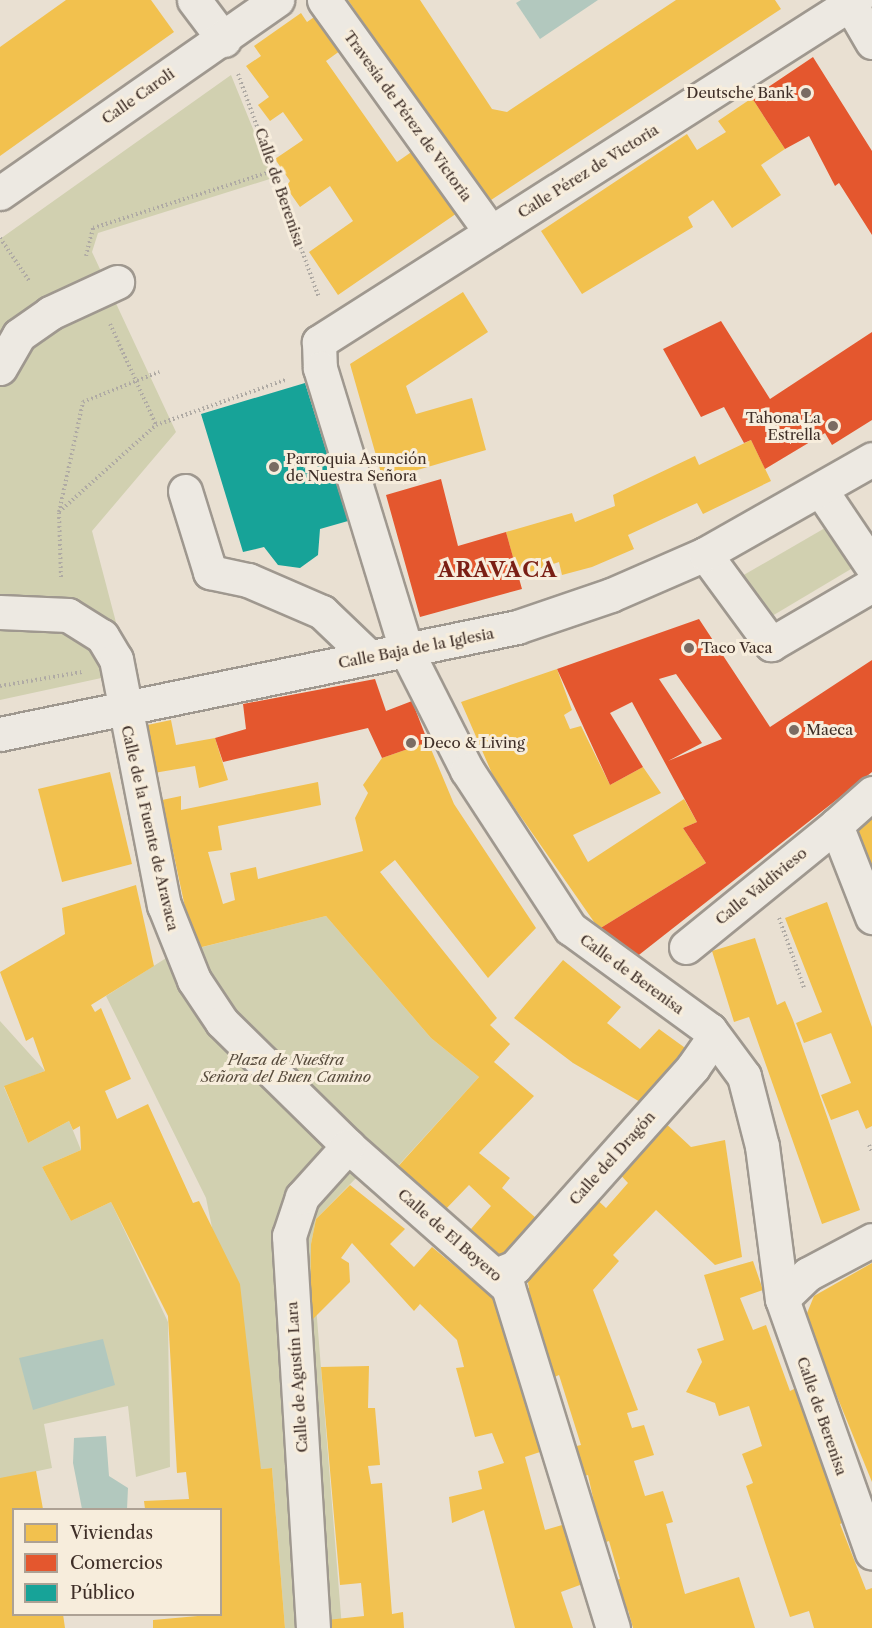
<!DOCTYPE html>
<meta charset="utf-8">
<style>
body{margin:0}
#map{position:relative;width:872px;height:1628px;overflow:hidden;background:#e9e0d2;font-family:"Libre Caslon Text",serif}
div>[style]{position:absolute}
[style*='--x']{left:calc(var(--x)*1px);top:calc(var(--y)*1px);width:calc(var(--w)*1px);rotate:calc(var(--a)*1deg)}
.green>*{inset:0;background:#d1d0b0}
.water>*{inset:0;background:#b2c8be}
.homes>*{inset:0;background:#f2c14e}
.shops>*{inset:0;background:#e4572e}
.public>*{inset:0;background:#17a398}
.path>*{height:4px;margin-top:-2px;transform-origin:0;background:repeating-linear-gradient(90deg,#afaaa4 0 1.5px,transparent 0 4.5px)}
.roads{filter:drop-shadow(2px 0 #9f988f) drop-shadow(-2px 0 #9f988f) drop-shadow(0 2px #9f988f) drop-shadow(0 -2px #9f988f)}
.minor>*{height:33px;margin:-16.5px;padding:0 16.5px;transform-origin:16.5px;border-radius:16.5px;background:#ede9e2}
.dots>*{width:16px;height:16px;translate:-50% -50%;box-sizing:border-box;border:3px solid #f7eddc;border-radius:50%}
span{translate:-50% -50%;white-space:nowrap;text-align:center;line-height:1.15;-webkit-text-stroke:6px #f7eddc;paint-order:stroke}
.poi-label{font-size:15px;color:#3e2e27}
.right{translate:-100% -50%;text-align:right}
.left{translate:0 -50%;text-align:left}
.street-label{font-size:15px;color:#3e2e27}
.park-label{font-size:15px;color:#584c3d;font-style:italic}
.district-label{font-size:21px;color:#7a1f14;font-weight:700;letter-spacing:1.5px}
.legend{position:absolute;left:12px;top:1508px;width:210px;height:108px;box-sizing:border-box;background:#f7eddc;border:2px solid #ada194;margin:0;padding:8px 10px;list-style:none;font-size:18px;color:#3e2e27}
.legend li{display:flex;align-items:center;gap:12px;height:30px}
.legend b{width:30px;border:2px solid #ada194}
</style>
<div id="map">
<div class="green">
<div style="clip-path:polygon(231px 75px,273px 178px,98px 233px,92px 252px,176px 432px,92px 531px,129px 672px,0 700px,0 239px)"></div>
<div style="clip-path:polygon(825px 528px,856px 566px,767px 619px,735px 580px)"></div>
<div style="clip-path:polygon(326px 916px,431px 1038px,479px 1077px,377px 1189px,360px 1174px,316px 1219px,311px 1244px,342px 1628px,285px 1628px,272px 1468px,261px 1469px,206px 1198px,106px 996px,171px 955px)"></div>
<div style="clip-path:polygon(0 1021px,45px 1071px,4px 1087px,28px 1143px,69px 1121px,81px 1150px,42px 1167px,71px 1221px,111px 1202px,168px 1322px,170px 1467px,136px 1477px,128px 1406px,44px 1424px,52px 1468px,0 1479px)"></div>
</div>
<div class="water">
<div style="clip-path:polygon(521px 0,598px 0,540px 39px,516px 3px)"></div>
<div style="clip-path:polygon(103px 1339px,115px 1385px,33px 1410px,19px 1358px)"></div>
<div style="clip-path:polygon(106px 1436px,109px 1476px,128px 1488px,127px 1509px,82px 1509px,73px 1463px,74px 1438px)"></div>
</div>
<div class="homes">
<div style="clip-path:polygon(66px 0,151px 0,174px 32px,0 156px,0 47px)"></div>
<div style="clip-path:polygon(348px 0,420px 0,492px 109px,507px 112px,676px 0,775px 0,781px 9px,488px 202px)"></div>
<div style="clip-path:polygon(301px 13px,307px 22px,320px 13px,344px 48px,326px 61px,397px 162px,420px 146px,463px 209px,338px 295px,309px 252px,353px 221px,330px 186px,300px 207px,286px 187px,290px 181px,275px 159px,303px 140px,283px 112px,270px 121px,258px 105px,269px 97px,246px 66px,261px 56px,254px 46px)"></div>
<div style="clip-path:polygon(752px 98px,785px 149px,761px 165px,781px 195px,732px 228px,713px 200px,688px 217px,693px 227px,582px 294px,541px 231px,687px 134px,697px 150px,726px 132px,718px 121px)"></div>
<div style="clip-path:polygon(463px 292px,488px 332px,406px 386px,416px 414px,472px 398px,486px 450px,383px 480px,350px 364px)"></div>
<div style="clip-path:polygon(751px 440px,771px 481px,703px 514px,697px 503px,628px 535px,634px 549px,592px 567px,562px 575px,559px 562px,518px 576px,506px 532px,572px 513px,575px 522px,615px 506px,613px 495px,695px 456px,699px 465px)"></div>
<div style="clip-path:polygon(557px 669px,572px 710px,564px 715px,570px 729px,581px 726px,610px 785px,643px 767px,661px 793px,573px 835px,588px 862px,684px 799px,697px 822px,683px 828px,706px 863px,599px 929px,494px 778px,461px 702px)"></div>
<div style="clip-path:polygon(171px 720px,176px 745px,215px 738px,228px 780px,199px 788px,195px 766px,148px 774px,138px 727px)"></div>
<div style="clip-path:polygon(428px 742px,454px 804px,536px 928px,488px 978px,395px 860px,380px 872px,497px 1018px,490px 1025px,510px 1044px,494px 1062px,534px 1096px,479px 1153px,510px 1178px,502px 1188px,536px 1218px,502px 1257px,471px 1229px,491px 1206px,469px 1185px,443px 1212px,394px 1171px,479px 1077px,431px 1038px,326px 916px,194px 949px,162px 800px,181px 796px,181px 810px,318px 782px,321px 805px,218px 826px,222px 850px,208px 852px,223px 904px,235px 900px,230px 873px,256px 867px,258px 879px,363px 851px,355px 818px,368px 793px,363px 785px,382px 758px)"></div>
<div style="clip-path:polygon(110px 772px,132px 864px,62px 882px,38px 789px)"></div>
<div style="clip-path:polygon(872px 817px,872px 870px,857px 829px)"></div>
<div style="clip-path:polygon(136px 885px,154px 966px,91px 1005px,95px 1012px,101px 1008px,131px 1079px,105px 1091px,117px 1119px,148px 1104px,193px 1203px,199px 1201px,240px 1284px,261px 1469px,272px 1468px,285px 1628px,153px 1628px,153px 1620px,220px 1614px,220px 1509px,145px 1509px,144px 1501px,189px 1499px,186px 1472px,177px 1473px,168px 1316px,111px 1202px,71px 1221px,42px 1167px,81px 1150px,80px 1126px,73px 1130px,69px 1121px,28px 1143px,4px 1086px,45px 1071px,33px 1037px,26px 1041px,0 972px,65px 934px,62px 908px)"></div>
<div style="clip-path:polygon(827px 902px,872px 1027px,872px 1126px,866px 1129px,858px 1110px,831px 1120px,821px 1095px,851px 1083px,831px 1033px,804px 1043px,796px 1023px,822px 1012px,785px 918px)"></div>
<div style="clip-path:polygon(755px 938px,777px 1005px,785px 1001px,793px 1020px,860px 1210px,822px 1224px,749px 1017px,734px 1022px,712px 951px)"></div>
<div style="clip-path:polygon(563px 960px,621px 1007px,607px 1023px,640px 1049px,659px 1029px,688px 1050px,642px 1103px,573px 1063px,514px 1018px)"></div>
<div style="clip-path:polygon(661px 1119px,691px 1147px,725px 1140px,742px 1257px,715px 1265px,656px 1210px,613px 1255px,619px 1261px,593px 1290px,638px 1410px,627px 1413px,632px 1428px,644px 1425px,654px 1455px,634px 1461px,645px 1496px,663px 1491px,673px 1522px,666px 1524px,685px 1594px,739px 1577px,755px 1628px,633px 1628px,628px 1610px,621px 1612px,613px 1581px,620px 1579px,609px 1541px,603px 1543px,588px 1475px,581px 1477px,572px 1447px,581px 1445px,559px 1375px,550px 1379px,525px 1289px,529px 1288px,526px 1272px,592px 1195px,606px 1208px,628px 1183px,614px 1168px)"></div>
<div style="clip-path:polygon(350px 1185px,405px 1229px,390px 1244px,414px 1267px,432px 1247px,499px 1303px,549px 1449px,525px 1457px,545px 1530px,569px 1523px,588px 1582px,561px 1592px,573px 1628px,515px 1628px,484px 1510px,452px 1523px,449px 1497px,482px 1489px,478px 1471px,504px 1463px,492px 1433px,475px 1437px,456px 1368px,464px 1367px,457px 1340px,420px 1304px,414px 1311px,352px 1243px,341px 1258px,349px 1263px,350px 1282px,310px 1322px,311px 1244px,316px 1219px)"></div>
<div style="clip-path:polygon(753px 1261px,763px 1290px,740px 1298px,753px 1330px,766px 1325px,790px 1391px,796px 1388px,847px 1521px,840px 1524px,866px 1590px,872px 1588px,872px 1628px,814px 1628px,809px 1611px,790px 1617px,746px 1486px,753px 1483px,742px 1454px,762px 1446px,749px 1406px,719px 1416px,715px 1403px,686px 1392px,702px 1362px,697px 1349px,724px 1340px,704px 1275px)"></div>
<div style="clip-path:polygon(872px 1263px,872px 1482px,805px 1318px,814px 1296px)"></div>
<div style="clip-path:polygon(369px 1366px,368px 1408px,375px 1408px,380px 1465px,368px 1466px,371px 1484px,382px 1483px,392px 1614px,403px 1612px,404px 1628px,328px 1628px,327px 1620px,364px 1616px,361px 1583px,340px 1585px,321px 1367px)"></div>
<div style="clip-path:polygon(36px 1471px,43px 1509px,14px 1509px,14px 1614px,63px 1614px,65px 1628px,0 1628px,0 1478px)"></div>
</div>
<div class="shops">
<div style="clip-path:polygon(813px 57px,872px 151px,872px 235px,839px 183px,835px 186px,809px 136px,785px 149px,752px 98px)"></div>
<div style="clip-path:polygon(721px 321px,770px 399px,872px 332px,872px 420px,832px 445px,825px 433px,765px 469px,751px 440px,744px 443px,724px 407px,701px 417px,663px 349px)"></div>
<div style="clip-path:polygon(441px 479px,458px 546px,506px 532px,522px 589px,420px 617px,386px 495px)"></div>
<div style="clip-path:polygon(evenodd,699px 619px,770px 727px,872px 660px,872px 772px,635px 958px,599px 929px,706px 863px,683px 828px,697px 822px,632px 702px,610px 713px,643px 767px,610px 785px,557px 669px,699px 619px,676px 674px,722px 739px,668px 761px,702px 743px,659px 679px,676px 674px)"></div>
<div style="clip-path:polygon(375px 679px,386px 711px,412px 701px,428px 742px,382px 758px,368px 728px,223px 762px,215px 738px,246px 729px,243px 704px)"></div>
</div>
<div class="public">
<div style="clip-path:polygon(305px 383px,348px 521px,320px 529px,318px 555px,300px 568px,278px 565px,264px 547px,243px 552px,201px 414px)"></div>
</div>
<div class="path">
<div style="--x:238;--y:74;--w:238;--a:70.1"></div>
<div style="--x:0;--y:238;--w:53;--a:55.7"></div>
<div style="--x:86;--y:256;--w:29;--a:-76"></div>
<div style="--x:93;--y:228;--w:192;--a:-17.6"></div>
<div style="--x:110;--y:324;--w:111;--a:65.5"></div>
<div style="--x:59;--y:512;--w:130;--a:-41.9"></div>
<div style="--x:156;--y:425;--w:137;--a:-19.2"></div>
<div style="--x:61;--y:577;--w:65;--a:-91.8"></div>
<div style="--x:59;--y:512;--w:113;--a:-77.7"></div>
<div style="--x:83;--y:402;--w:82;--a:-21.5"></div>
<div style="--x:0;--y:686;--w:83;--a:-9.7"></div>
<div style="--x:779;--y:918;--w:74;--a:70.3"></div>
<div style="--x:869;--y:1145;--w:8;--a:67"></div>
</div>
<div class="roads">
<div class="minor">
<div style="--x:194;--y:0;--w:50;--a:53.1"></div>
<div style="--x:324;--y:0;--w:286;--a:54.3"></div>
<div style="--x:856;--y:0;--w:637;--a:147.51"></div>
<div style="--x:319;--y:342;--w:26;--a:88"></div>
<div style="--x:320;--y:368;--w:295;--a:73"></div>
<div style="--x:406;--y:650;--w:135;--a:63.1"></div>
<div style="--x:467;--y:770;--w:189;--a:56.9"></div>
<div style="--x:570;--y:928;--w:173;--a:36.1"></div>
<div style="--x:710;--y:1030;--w:57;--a:53.5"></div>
<div style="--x:744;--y:1076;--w:72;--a:75.6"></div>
<div style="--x:762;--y:1146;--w:154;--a:82.6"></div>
<div style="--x:782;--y:1299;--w:269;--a:70.5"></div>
<div style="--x:850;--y:4;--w:44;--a:59.9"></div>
<div style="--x:0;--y:193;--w:338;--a:-34.9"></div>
<div style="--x:0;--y:368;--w:38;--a:-60"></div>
<div style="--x:19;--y:335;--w:38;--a:-35"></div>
<div style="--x:50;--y:313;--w:74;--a:-24.8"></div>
<div style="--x:185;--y:491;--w:85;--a:72.8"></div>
<div style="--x:210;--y:572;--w:39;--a:12"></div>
<div style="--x:248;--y:580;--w:81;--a:23.4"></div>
<div style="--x:322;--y:612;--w:64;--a:43.7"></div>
<div style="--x:822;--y:492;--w:89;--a:56"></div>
<div style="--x:705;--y:554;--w:112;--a:53.7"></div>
<div style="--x:771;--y:644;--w:117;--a:-30.3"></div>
<div style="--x:0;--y:612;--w:68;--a:2.5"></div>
<div style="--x:68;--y:615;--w:40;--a:32"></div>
<div style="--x:102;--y:636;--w:27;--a:59"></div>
<div style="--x:116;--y:659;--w:251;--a:79"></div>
<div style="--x:164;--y:905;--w:81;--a:68.2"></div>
<div style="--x:194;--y:980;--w:50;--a:56.3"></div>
<div style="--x:222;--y:1022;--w:177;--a:44.5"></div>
<div style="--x:348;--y:1146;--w:213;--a:41.4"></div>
<div style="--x:508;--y:1287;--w:357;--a:72.9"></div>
<div style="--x:0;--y:734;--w:528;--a:-11.69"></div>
<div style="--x:517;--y:627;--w:99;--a:-18.8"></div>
<div style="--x:611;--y:595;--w:103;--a:-23.6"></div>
<div style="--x:705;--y:554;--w:192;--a:-29.6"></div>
<div style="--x:872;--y:793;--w:48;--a:138.4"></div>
<div style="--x:836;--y:825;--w:99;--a:68.6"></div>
<div style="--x:686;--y:947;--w:193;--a:-39.1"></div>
<div style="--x:498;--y:1274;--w:18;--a:-22"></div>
<div style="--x:515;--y:1267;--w:268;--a:-48.3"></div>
<div style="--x:693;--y:1067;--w:32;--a:-55"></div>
<div style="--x:711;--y:1041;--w:11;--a:-95"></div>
<div style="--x:782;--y:1299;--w:36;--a:-44"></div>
<div style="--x:808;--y:1274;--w:72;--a:-28"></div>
<div style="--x:313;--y:1628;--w:393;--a:-93.5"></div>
<div style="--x:289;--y:1236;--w:41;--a:-71.6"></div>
<div style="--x:302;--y:1197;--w:69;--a:-48"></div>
</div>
</div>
<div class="dots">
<div style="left:806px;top:93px;background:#7a6c63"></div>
<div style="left:833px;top:426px;background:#7a6c63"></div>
<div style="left:274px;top:467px;background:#7a6c63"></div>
<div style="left:689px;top:648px;background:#7a6c63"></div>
<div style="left:794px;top:730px;background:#7a6c63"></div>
<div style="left:411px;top:743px;background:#7a6c63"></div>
</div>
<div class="poi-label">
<span class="right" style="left:794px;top:93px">Deutsche Bank</span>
<span class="right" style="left:821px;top:426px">Tahona La<br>Estrella</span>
<span class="left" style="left:286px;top:467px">Parroquia Asunción<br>de Nuestra Señora</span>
<span class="left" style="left:701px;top:648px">Taco Vaca</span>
<span class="left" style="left:806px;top:730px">Maeca</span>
<span class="left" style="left:423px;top:743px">Deco &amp; Living</span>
</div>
<div class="street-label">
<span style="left:138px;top:96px;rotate:-35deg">Calle Caroli</span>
<span style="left:408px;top:116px;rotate:54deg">Travesía de Pérez de Victoria</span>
<span style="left:588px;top:171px;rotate:-32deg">Calle Pérez de Victoria</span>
<span style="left:280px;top:187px;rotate:71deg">Calle de Berenisa</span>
<span style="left:416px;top:648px;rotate:-11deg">Calle Baja de la Iglesia</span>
<span style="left:150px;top:828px;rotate:77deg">Calle de la Fuente de Aravaca</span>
<span style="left:761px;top:886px;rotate:-39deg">Calle Valdivieso</span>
<span style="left:632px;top:974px;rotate:36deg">Calle de Berenisa</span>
<span style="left:612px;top:1158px;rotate:-48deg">Calle del Dragón</span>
<span style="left:450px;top:1235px;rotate:41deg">Calle de El Boyero</span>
<span style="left:297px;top:1377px;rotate:-94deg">Calle de Agustín Lara</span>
<span style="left:822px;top:1416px;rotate:71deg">Calle de Berenisa</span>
</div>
<div class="park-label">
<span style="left:286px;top:1068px">Plaza de Nuestra<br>Señora del Buen Camino</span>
</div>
<div class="district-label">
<span style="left:498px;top:570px">ARAVACA</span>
</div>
<ul class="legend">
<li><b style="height:16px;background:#f2c14e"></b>Viviendas</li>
<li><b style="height:16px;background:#e4572e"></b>Comercios</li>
<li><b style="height:16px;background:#17a398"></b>Público</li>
</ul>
</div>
